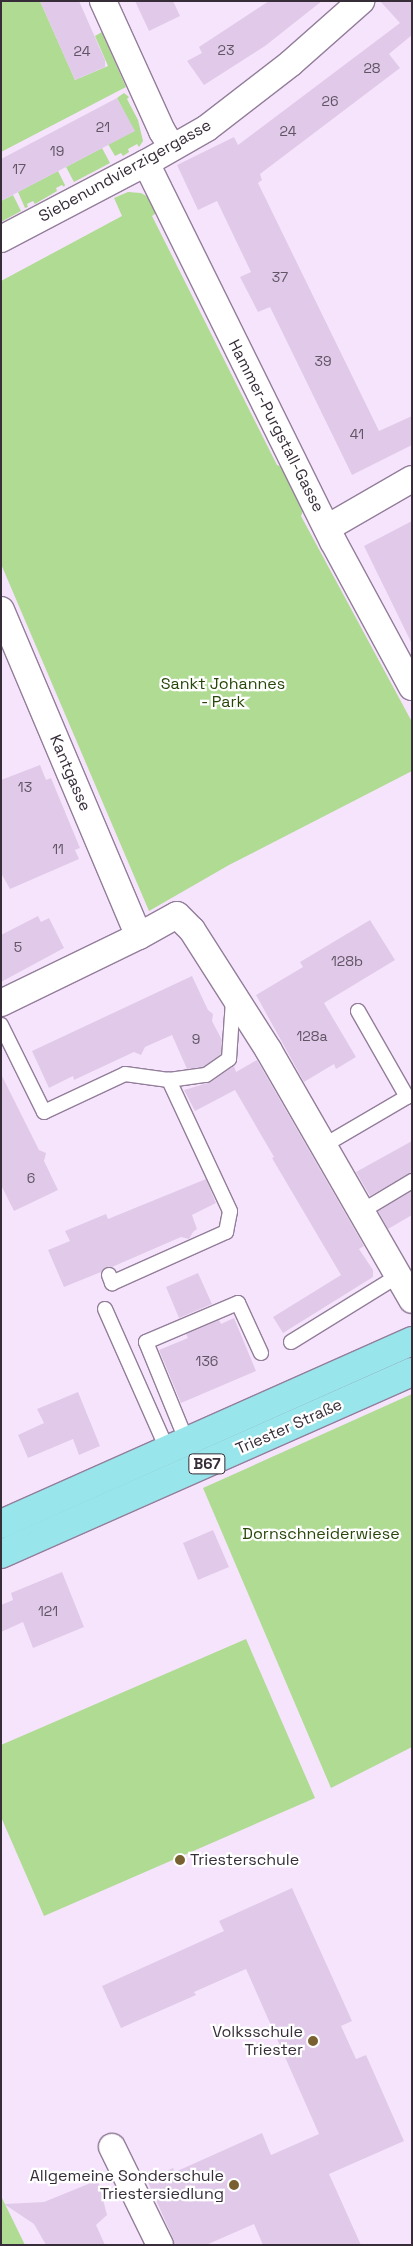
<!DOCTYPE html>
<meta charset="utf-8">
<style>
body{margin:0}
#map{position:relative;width:413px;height:2246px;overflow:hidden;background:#f6e4fd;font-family:"Space Grotesk",sans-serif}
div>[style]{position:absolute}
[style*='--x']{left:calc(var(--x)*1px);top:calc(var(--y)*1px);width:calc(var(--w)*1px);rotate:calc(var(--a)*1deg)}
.green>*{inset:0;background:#afdb92}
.building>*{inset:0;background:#e1cae9}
.roads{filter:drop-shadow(1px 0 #937e9a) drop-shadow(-1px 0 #937e9a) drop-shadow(0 1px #937e9a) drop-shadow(0 -1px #937e9a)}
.service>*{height:14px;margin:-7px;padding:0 7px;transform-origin:7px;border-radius:7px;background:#fff}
.minor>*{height:26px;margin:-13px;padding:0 13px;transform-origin:13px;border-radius:13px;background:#fff}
.primary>*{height:28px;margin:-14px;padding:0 14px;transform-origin:14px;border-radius:14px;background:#98e6ec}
.dots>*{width:14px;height:14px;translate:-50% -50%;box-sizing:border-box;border:2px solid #fff;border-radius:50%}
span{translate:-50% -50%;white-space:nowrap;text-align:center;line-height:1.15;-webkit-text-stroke:4.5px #fff;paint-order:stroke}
.number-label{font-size:14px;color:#615465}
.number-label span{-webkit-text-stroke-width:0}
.shield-label span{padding:1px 4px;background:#fff;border:1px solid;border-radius:4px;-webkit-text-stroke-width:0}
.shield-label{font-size:15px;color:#362d39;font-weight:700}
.street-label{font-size:16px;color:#362d39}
.park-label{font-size:16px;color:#274709}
.poi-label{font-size:16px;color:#362d39}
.left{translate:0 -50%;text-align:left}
.right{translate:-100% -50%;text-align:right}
.frame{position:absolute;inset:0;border:2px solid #362d39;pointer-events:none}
</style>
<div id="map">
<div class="green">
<div style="clip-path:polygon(1px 1px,40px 1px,75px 80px,108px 66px,95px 36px,102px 32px,126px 87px,1px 152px)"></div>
<div style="clip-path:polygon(124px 93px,129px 97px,127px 99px,138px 120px,143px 141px,139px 147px,137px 144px,128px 149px,129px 152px,123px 156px,121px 153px,115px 156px,108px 144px,134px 131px,117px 98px)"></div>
<div style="clip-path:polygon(102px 148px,110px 163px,74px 182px,66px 167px)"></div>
<div style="clip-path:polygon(58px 171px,65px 185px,64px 187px,62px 185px,56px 188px,57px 191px,35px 204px,33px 201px,27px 204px,28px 207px,25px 208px,18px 192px)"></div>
<div style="clip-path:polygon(128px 192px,141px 193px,150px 198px,159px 211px,152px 216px,277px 465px,287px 469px,305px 506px,301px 516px,412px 722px,412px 771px,229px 865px,149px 911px,1px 564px,1px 281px,122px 216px,114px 198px)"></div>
<div style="clip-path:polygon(13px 195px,21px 211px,1px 222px,1px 201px)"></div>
<div style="clip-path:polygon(412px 1394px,412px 1747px,331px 1788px,203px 1488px)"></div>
<div style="clip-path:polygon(246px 1639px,315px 1798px,44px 1916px,1px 1817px,1px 1745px)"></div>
<div style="clip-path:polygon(1px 2196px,25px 2245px,1px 2245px)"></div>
</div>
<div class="building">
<div style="clip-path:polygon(40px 1px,79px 1px,105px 60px,105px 67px,75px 80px)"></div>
<div style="clip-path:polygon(135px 1px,173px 1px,180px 16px,149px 31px)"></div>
<div style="clip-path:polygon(269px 1px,322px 1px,265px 46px,204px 85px,187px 61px,202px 53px,199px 47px)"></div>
<div style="clip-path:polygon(380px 1px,412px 1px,412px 35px,389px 54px,400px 68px,260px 174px,262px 180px,258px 183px,379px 431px,412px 416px,412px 445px,352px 475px,270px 307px,258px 312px,240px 277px,251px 272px,217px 201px,198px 210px,177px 165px,234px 137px,238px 145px,400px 23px)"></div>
<div style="clip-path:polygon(117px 98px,135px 131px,1px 201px,1px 159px)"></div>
<div style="clip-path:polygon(412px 521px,412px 644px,364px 546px)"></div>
<div style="clip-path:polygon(40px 765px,46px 780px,51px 778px,80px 848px,75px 850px,79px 859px,10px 889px,1px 873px,1px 780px)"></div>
<div style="clip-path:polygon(38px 916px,41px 922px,49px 918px,64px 948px,1px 982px,1px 935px)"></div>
<div style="clip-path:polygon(370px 920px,395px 960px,324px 1003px,356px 1057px,336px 1069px,334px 1064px,304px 1082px,256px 995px,303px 967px,300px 962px)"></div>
<div style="clip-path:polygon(192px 976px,208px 1010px,213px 1014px,212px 1021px,222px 1040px,221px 1054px,203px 1067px,187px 1069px,172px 1035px,145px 1047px,141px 1055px,134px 1052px,74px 1080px,73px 1076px,49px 1088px,32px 1051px)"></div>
<div style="clip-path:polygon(257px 1060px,364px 1246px,359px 1249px,373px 1270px,373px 1277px,283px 1333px,273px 1317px,341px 1275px,272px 1158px,274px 1157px,235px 1090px,195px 1111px,184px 1090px,211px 1082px,234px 1066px,236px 1072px)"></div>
<div style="clip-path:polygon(1px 1074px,39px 1150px,46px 1153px,44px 1161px,58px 1190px,14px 1211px,1px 1185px)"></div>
<div style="clip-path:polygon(412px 1141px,412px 1172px,370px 1196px,356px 1172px)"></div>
<div style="clip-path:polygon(206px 1179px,216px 1203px,192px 1215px,197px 1229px,193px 1232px,189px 1239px,181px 1237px,112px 1267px,106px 1267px,101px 1272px,64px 1287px,48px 1250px,70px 1241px,65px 1231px,106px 1214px,108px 1219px)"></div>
<div style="clip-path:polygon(412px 1191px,412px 1215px,388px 1229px,378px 1211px)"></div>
<div style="clip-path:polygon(198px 1273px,212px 1304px,179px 1318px,166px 1287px)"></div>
<div style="clip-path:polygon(234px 1318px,256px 1371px,181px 1403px,159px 1350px,188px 1338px,186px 1334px,219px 1320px,221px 1324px)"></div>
<div style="clip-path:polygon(78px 1392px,100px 1446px,79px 1455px,73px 1439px,28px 1458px,18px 1435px,44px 1423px,37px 1409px)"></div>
<div style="clip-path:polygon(213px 1530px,229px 1567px,198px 1580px,183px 1543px)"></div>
<div style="clip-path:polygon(62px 1572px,84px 1627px,33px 1648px,23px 1622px,1px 1632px,1px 1605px,13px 1600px,11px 1593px)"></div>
<div style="clip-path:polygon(292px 1888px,352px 2021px,341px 2026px,356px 2059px,366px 2055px,404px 2141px,329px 2174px,361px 2245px,263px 2245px,254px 2224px,206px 2245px,176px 2245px,147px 2180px,173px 2168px,175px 2172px,262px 2133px,271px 2155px,319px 2134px,246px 1969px,194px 1992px,196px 1995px,121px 2028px,102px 1986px,224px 1931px,219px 1921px)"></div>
<div style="clip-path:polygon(98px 2180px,107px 2215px,96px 2225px,105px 2245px,46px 2245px,34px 2224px,4px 2204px,44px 2202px)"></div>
</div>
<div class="roads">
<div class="service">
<div style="--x:1;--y:1025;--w:97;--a:63.7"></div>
<div style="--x:44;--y:1112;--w:89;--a:-25.1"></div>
<div style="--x:125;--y:1074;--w:44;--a:7.8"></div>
<div style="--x:169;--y:1080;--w:37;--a:-8"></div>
<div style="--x:206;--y:1075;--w:28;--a:-35"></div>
<div style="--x:229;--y:1059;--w:58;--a:-86.1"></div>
<div style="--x:323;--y:1146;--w:97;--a:-30.3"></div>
<div style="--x:407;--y:1097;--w:99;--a:-119.7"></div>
<div style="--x:362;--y:1211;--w:58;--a:-31"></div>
<div style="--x:109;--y:1275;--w:9;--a:69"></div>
<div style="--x:112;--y:1283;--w:125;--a:-24.1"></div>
<div style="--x:226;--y:1232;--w:21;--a:-79"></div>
<div style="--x:230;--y:1211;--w:145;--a:-115"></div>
<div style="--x:105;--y:1309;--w:155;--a:66.1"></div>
<div style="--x:291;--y:1342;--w:126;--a:-31.7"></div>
<div style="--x:187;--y:1442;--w:108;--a:-112.3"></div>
<div style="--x:146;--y:1342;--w:100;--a:-23"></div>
<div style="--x:238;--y:1303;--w:55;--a:65.3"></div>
</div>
<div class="minor">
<div style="--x:103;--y:1;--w:143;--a:65.6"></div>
<div style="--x:162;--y:131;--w:19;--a:58"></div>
<div style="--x:146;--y:163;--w:422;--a:63.7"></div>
<div style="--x:333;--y:541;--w:166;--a:61.6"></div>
<div style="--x:1;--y:239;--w:164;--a:-27.7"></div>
<div style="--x:146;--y:163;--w:70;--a:-29.8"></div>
<div style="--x:207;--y:128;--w:106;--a:-37.7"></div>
<div style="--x:291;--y:63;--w:94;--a:-41.5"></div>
<div style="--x:327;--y:528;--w:98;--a:-30"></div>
<div style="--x:1;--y:610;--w:354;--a:67.1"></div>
<div style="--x:1;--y:1003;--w:153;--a:-25.9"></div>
<div style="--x:139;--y:936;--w:43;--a:-28.9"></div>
<div style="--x:177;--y:915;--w:21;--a:45"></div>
<div style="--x:192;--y:930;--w:143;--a:57.5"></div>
<div style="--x:269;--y:1051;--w:287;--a:60.1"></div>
<div style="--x:112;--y:2147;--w:109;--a:63.9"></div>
</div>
<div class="primary">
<div style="--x:1;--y:1524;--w:450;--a:-24"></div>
<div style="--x:1;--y:1554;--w:449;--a:-23.9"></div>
</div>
</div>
<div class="dots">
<div style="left:180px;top:1860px;background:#796031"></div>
<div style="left:313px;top:2041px;background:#796031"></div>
<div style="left:234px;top:2185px;background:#796031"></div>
</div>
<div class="number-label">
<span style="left:226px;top:50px">23</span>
<span style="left:82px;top:51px">24</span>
<span style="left:372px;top:68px">28</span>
<span style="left:330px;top:101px">26</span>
<span style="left:103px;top:127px">21</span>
<span style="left:288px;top:131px">24</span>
<span style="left:57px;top:151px">19</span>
<span style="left:19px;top:169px">17</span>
<span style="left:280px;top:277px">37</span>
<span style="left:323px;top:361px">39</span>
<span style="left:357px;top:434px">41</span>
<span style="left:25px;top:787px">13</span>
<span style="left:58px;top:849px">11</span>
<span style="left:18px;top:947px">5</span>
<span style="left:347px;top:961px">128b</span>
<span style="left:312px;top:1036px">128a</span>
<span style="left:196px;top:1039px">9</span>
<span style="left:31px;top:1178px">6</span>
<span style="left:207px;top:1361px">136</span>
<span style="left:48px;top:1611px">121</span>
</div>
<div class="shield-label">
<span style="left:207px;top:1464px">B67</span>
</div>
<div class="street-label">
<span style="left:125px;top:171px;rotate:-29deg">Siebenundvierzigergasse</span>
<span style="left:276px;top:426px;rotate:63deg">Hammer-Purgstall-Gasse</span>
<span style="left:70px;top:773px;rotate:67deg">Kantgasse</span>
<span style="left:289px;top:1427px;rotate:-24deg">Triester Straße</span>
</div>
<div class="park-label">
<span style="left:223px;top:693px">Sankt Johannes<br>- Park</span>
<span style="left:321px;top:1534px">Dornschneiderwiese</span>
</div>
<div class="poi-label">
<span class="left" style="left:190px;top:1860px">Triesterschule</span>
<span class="right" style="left:303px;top:2041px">Volksschule<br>Triester</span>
<span class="right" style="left:224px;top:2185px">Allgemeine Sonderschule<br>Triestersiedlung</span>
</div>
<div class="frame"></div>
</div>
